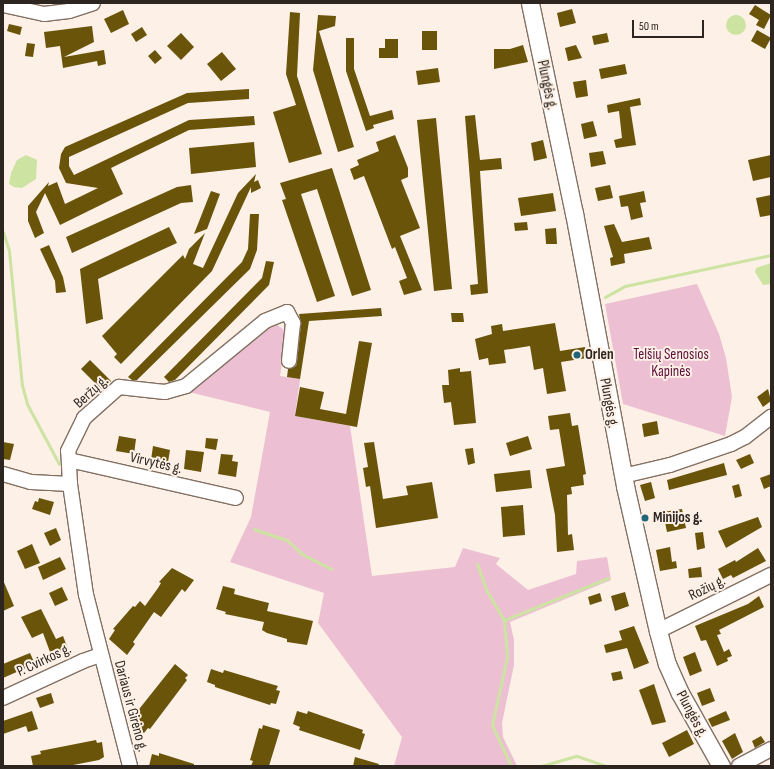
<!DOCTYPE html>
<meta charset="utf-8">
<style>
body{margin:0}
#map{position:relative;width:774px;height:769px;overflow:hidden;background:#fdf0e6;font-family:"Sofia Sans Condensed",sans-serif}
div>[style]{position:absolute}
[style*='--x']{left:calc(var(--x)*1px);top:calc(var(--y)*1px);width:calc(var(--w)*1px);rotate:calc(var(--a)*1deg)}
.green>*{inset:0;background:#ecc0d2}
.water>*{inset:0;background:#cde3a2}
.round{border-radius:50%}
.stream>*{height:3px;margin:-1.5px;padding:0 1.5px;transform-origin:1.5px;border-radius:1.5px;background:#cde3a2}
.building>*{inset:0;background:#69540a}
.roads{filter:drop-shadow(1px 0 #837062) drop-shadow(-1px 0 #837062) drop-shadow(0 1px #837062) drop-shadow(0 -1px #837062)}
.minor>*{height:14px;margin:-7px;padding:0 7px;transform-origin:7px;border-radius:7px;background:#fff}
.major>*{height:17px;margin:-8.5px;padding:0 8.5px;transform-origin:8.5px;border-radius:8.5px;background:#fff}
.dots>*{width:11px;height:11px;translate:-50% -50%;box-sizing:border-box;border:2px solid #fdf0e6;border-radius:50%}
span{translate:-50% -50%;white-space:nowrap;text-align:center;line-height:1.15;-webkit-text-stroke:4px #fdf0e6;paint-order:stroke}
.street-label{font-size:15px;color:#2d2620}
.park-label{font-size:15px;color:#5e0f3b}
.poi-label{font-size:15px;color:#2d2620;font-weight:700}
.left{translate:0 -50%;text-align:left}
.frame{position:absolute;inset:0;border:4px solid #2d2620;pointer-events:none}
.scale{position:absolute;left:632px;top:20px;width:72px;height:18px;box-sizing:border-box;border:2px solid #2d2620;border-top:0;padding-left:5px;font-size:12px;line-height:14px;white-space:nowrap;color:#2d2620;-webkit-text-stroke:3px #fdf0e6;paint-order:stroke}
</style>
<div id="map">
<div class="green">
<div style="clip-path:polygon(697px 284px,719px 334px,726px 358px,732px 397px,725px 436px,623px 404px,605px 304px)"></div>
<div style="clip-path:polygon(273px 322px,287px 332px,280px 376px,300px 379px,295px 416px,350px 426px,372px 576px,455px 567px,463px 548px,500px 558px,496px 564px,528px 590px,576px 574px,577px 561px,607px 557px,611px 580px,510px 622px,514px 640px,514px 665px,502px 723px,503px 737px,517px 766px,394px 766px,402px 737px,318px 623px,324px 593px,230px 562px,251px 517px,270px 412px,189px 392px,255px 332px)"></div>
</div>
<div class="water">
<div class="round" style="left:726px;top:15px;width:20px;height:20px"></div>
<div style="clip-path:polygon(26px 155px,37px 160px,36px 179px,22px 188px,14px 187px,9px 184px,11px 173px,17px 160px)"></div>
<div style="clip-path:polygon(771px 263px,771px 284px,763px 285px,755px 272px,756px 268px)"></div>
</div>
<div class="stream">
<div style="--x:3;--y:232;--w:20;--a:72"></div>
<div style="--x:9;--y:251;--w:135;--a:84.5"></div>
<div style="--x:22;--y:385;--w:20;--a:75"></div>
<div style="--x:27;--y:404;--w:68;--a:61.9"></div>
<div style="--x:605;--y:297;--w:23;--a:-29"></div>
<div style="--x:625;--y:286;--w:149;--a:-12"></div>
<div style="--x:254;--y:529;--w:36;--a:19"></div>
<div style="--x:288;--y:541;--w:19;--a:43"></div>
<div style="--x:302;--y:554;--w:33;--a:27"></div>
<div style="--x:477;--y:564;--w:29;--a:70"></div>
<div style="--x:487;--y:591;--w:34;--a:60"></div>
<div style="--x:504;--y:620;--w:37;--a:85"></div>
<div style="--x:507;--y:657;--w:70;--a:102.4"></div>
<div style="--x:492;--y:725;--w:45;--a:65.1"></div>
<div style="--x:504;--y:620;--w:112;--a:-22"></div>
<div style="--x:541;--y:766;--w:37;--a:-16"></div>
<div style="--x:577;--y:756;--w:31;--a:19"></div>
</div>
<div class="building">
<div style="clip-path:polygon(755px 5px,771px 15px,764px 29px,756px 25px,759px 20px,749px 14px)"></div>
<div style="clip-path:polygon(572px 9px,576px 23px,560px 27px,557px 13px)"></div>
<div style="clip-path:polygon(123px 10px,129px 24px,111px 33px,104px 19px)"></div>
<div style="clip-path:polygon(290px 12px,300px 13px,297px 76px,322px 154px,289px 163px,273px 112px,296px 105px,286px 74px)"></div>
<div style="clip-path:polygon(318px 15px,336px 16px,335px 26px,319px 31px,354px 147px,338px 152px,313px 70px)"></div>
<div style="clip-path:polygon(9px 24px,22px 27px,20px 35px,7px 31px)"></div>
<div style="clip-path:polygon(92px 26px,94px 42px,64px 57px,104px 50px,106px 64px,98px 66px,97px 61px,63px 68px,60px 46px,46px 48px,44px 32px)"></div>
<div style="clip-path:polygon(142px 27px,147px 35px,136px 42px,131px 34px)"></div>
<div style="clip-path:polygon(757px 30px,771px 38px,765px 49px,751px 41px)"></div>
<div style="clip-path:polygon(422px 31px,437px 31px,437px 50px,422px 50px)"></div>
<div style="clip-path:polygon(181px 33px,194px 47px,181px 60px,167px 46px)"></div>
<div style="clip-path:polygon(607px 33px,609px 42px,594px 45px,592px 36px)"></div>
<div style="clip-path:polygon(346px 38px,354px 38px,354px 69px,370px 116px,392px 110px,394px 119px,373px 125px,374px 128px,366px 131px,346px 71px)"></div>
<div style="clip-path:polygon(385px 39px,398px 39px,398px 58px,379px 58px,379px 48px,385px 48px)"></div>
<div style="clip-path:polygon(27px 43px,35px 44px,33px 57px,25px 56px)"></div>
<div style="clip-path:polygon(523px 45px,528px 62px,494px 69px,494px 49px,510px 49px)"></div>
<div style="clip-path:polygon(576px 45px,582px 58px,568px 61px,565px 48px)"></div>
<div style="clip-path:polygon(155px 50px,162px 58px,155px 64px,148px 56px)"></div>
<div style="clip-path:polygon(222px 52px,236px 69px,221px 81px,207px 64px)"></div>
<div style="clip-path:polygon(625px 64px,627px 74px,601px 79px,599px 69px)"></div>
<div style="clip-path:polygon(438px 68px,440px 82px,418px 85px,416px 71px)"></div>
<div style="clip-path:polygon(586px 80px,588px 96px,576px 98px,573px 82px)"></div>
<div style="clip-path:polygon(249px 89px,249px 99px,188px 103px,69px 157px,69px 166px,74px 175px,189px 120px,254px 116px,255px 125px,189px 130px,111px 168px,123px 194px,60px 225px,45px 193px,36px 212px,44px 233px,35px 238px,28px 221px,28px 206px,49px 182px,48px 186px,57px 182px,65px 204px,98px 188px,66px 183px,59px 168px,61px 154px,65px 147px,187px 93px)"></div>
<div style="clip-path:polygon(640px 98px,641px 105px,630px 107px,636px 145px,616px 148px,614px 140px,622px 138px,619px 111px,608px 113px,607px 105px)"></div>
<div style="clip-path:polygon(475px 115px,480px 160px,501px 158px,502px 169px,480px 171px,488px 293px,471px 295px,470px 285px,478px 284px,465px 116px)"></div>
<div style="clip-path:polygon(436px 118px,452px 289px,434px 291px,417px 120px)"></div>
<div style="clip-path:polygon(593px 121px,597px 136px,584px 139px,581px 124px)"></div>
<div style="clip-path:polygon(395px 135px,408px 168px,408px 177px,401px 180px,420px 228px,400px 236px,422px 290px,404px 295px,399px 281px,407px 278px,395px 247px,392px 249px,364px 176px,354px 180px,350px 169px,359px 165px,357px 160px,379px 151px,376px 142px)"></div>
<div style="clip-path:polygon(543px 140px,547px 158px,534px 161px,531px 143px)"></div>
<div style="clip-path:polygon(254px 142px,256px 167px,191px 174px,189px 148px)"></div>
<div style="clip-path:polygon(603px 151px,606px 164px,591px 167px,589px 153px)"></div>
<div style="clip-path:polygon(771px 155px,771px 177px,753px 181px,748px 160px)"></div>
<div style="clip-path:polygon(332px 168px,371px 290px,352px 296px,317px 189px,301px 194px,335px 296px,317px 302px,282px 200px,286px 199px,280px 183px)"></div>
<div style="clip-path:polygon(256px 174px,254px 182px,258px 180px,261px 188px,251px 193px,251px 187px,212px 271px,121px 364px,114px 357px,117px 354px,102px 336px,183px 255px,185px 259px,189px 249px,205px 233px,193px 264px,203px 268px,238px 193px)"></div>
<div style="clip-path:polygon(191px 185px,193px 202px,181px 203px,72px 253px,66px 237px,177px 187px)"></div>
<div style="clip-path:polygon(610px 185px,613px 198px,598px 201px,595px 188px)"></div>
<div style="clip-path:polygon(211px 191px,220px 194px,207px 229px,194px 234px)"></div>
<div style="clip-path:polygon(644px 191px,646px 202px,640px 203px,643px 217px,631px 220px,628px 206px,621px 207px,619px 196px)"></div>
<div style="clip-path:polygon(553px 193px,556px 211px,521px 216px,518px 198px)"></div>
<div style="clip-path:polygon(771px 195px,771px 215px,760px 217px,756px 198px)"></div>
<div style="clip-path:polygon(250px 214px,259px 214px,257px 250px,250px 269px,137px 380px,132px 380px,128px 377px,242px 262px,248px 249px)"></div>
<div style="clip-path:polygon(527px 222px,528px 230px,515px 231px,514px 223px)"></div>
<div style="clip-path:polygon(614px 224px,622px 242px,649px 237px,652px 249px,624px 254px,625px 263px,611px 266px,610px 258px,613px 257px,604px 226px)"></div>
<div style="clip-path:polygon(169px 227px,177px 243px,98px 279px,103px 319px,86px 324px,80px 269px)"></div>
<div style="clip-path:polygon(556px 228px,557px 244px,546px 244px,545px 229px)"></div>
<div style="clip-path:polygon(49px 245px,63px 277px,66px 292px,56px 293px,55px 281px,40px 249px)"></div>
<div style="clip-path:polygon(266px 261px,274px 262px,269px 285px,175px 380px,169px 382px,164px 377px,262px 278px)"></div>
<div style="clip-path:polygon(381px 308px,382px 316px,309px 321px,300px 379px,287px 377px,288px 369px,296px 366px,297px 362px,301px 324px,299px 314px)"></div>
<div style="clip-path:polygon(451px 313px,463px 313px,464px 322px,452px 322px)"></div>
<div style="clip-path:polygon(555px 323px,560px 351px,585px 347px,587px 358px,561px 362px,566px 391px,547px 394px,543px 368px,534px 370px,530px 346px,504px 350px,506px 363px,489px 365px,488px 358px,479px 360px,475px 339px,492px 334px,491px 326px,502px 324px,503px 331px)"></div>
<div style="clip-path:polygon(359px 341px,372px 343px,357px 427px,295px 416px,300px 387px,324px 392px,320px 409px,346px 414px)"></div>
<div style="clip-path:polygon(90px 360px,111px 381px,102px 390px,81px 369px)"></div>
<div style="clip-path:polygon(460px 368px,460px 372px,471px 371px,476px 423px,454px 425px,451px 402px,444px 403px,442px 385px,449px 385px,448px 370px)"></div>
<div style="clip-path:polygon(768px 389px,771px 401px,763px 407px,757px 397px)"></div>
<div style="clip-path:polygon(570px 413px,572px 426px,578px 425px,586px 474px,583px 475px,584px 485px,571px 487px,572px 494px,567px 495px,568px 535px,572px 534px,574px 550px,557px 552px,555px 515px,546px 469px,565px 466px,559px 429px,550px 430px,548px 416px)"></div>
<div style="clip-path:polygon(657px 421px,659px 434px,644px 437px,642px 424px)"></div>
<div style="clip-path:polygon(119px 436px,136px 439px,134px 454px,116px 451px)"></div>
<div style="clip-path:polygon(528px 436px,532px 449px,510px 456px,506px 443px)"></div>
<div style="clip-path:polygon(206px 438px,218px 439px,216px 450px,205px 448px)"></div>
<div style="clip-path:polygon(3px 442px,14px 444px,10px 460px,3px 459px)"></div>
<div style="clip-path:polygon(374px 442px,383px 499px,408px 495px,406px 486px,432px 482px,438px 518px,376px 528px,370px 486px,366px 487px,363px 468px,368px 467px,364px 443px)"></div>
<div style="clip-path:polygon(153px 446px,170px 450px,168px 462px,151px 460px)"></div>
<div style="clip-path:polygon(473px 448px,475px 463px,468px 465px,465px 449px)"></div>
<div style="clip-path:polygon(186px 450px,204px 452px,201px 472px,184px 469px)"></div>
<div style="clip-path:polygon(221px 454px,233px 455px,232px 461px,238px 462px,236px 477px,218px 474px)"></div>
<div style="clip-path:polygon(750px 454px,754px 463px,741px 469px,736px 460px)"></div>
<div style="clip-path:polygon(724px 463px,727px 475px,669px 490px,667px 480px)"></div>
<div style="clip-path:polygon(530px 470px,532px 488px,496px 492px,494px 474px)"></div>
<div style="clip-path:polygon(771px 474px,771px 486px,764px 489px,760px 478px)"></div>
<div style="clip-path:polygon(651px 482px,655px 498px,645px 501px,640px 485px)"></div>
<div style="clip-path:polygon(739px 484px,742px 496px,735px 498px,732px 486px)"></div>
<div style="clip-path:polygon(39px 498px,54px 502px,50px 515px,32px 509px,35px 501px,38px 502px)"></div>
<div style="clip-path:polygon(523px 505px,525px 535px,503px 537px,501px 507px)"></div>
<div style="clip-path:polygon(682px 509px,686px 528px,667px 532px,663px 512px)"></div>
<div style="clip-path:polygon(758px 517px,762px 527px,726px 548px,718px 531px)"></div>
<div style="clip-path:polygon(56px 528px,61px 540px,50px 546px,44px 533px)"></div>
<div style="clip-path:polygon(703px 532px,705px 548px,697px 550px,695px 533px)"></div>
<div style="clip-path:polygon(32px 544px,40px 563px,25px 569px,17px 551px)"></div>
<div style="clip-path:polygon(670px 547px,672px 562px,676px 561px,677px 568px,660px 571px,656px 550px)"></div>
<div style="clip-path:polygon(758px 548px,766px 561px,733px 578px,731px 575px,723px 579px,718px 569px,735px 560px,736px 562px)"></div>
<div style="clip-path:polygon(60px 557px,66px 569px,43px 580px,38px 567px)"></div>
<div style="clip-path:polygon(701px 567px,702px 577px,689px 578px,688px 569px)"></div>
<div style="clip-path:polygon(172px 568px,194px 580px,185px 592px,182px 589px,161px 617px,154px 612px,133px 642px,135px 644px,127px 655px,109px 639px,115px 630px,113px 629px,133px 606px,135px 607px,140px 601px,145px 606px,158px 588px,161px 583px,159px 582px)"></div>
<div style="clip-path:polygon(3px 580px,14px 606px,3px 611px)"></div>
<div style="clip-path:polygon(223px 586px,235px 589px,234px 594px,269px 603px,267px 611px,313px 621px,307px 645px,287px 642px,287px 639px,267px 633px,262px 630px,264px 622px,225px 614px,226px 612px,216px 609px)"></div>
<div style="clip-path:polygon(62px 587px,68px 600px,55px 606px,49px 593px)"></div>
<div style="clip-path:polygon(625px 592px,629px 606px,615px 611px,611px 596px)"></div>
<div style="clip-path:polygon(600px 593px,602px 601px,590px 605px,588px 597px)"></div>
<div style="clip-path:polygon(759px 596px,764px 607px,719px 630px,721px 634px,717px 635px,724px 652px,729px 649px,732px 656px,727px 658px,728px 661px,717px 666px,706px 640px,701px 641px,695px 626px,748px 604px)"></div>
<div style="clip-path:polygon(41px 609px,56px 639px,63px 636px,68px 649px,55px 654px,54px 650px,50px 652px,43px 633px,32px 638px,21px 617px)"></div>
<div style="clip-path:polygon(634px 626px,649px 663px,634px 669px,627px 648px,606px 653px,604px 645px,622px 640px,619px 631px)"></div>
<div style="clip-path:polygon(695px 652px,702px 671px,690px 676px,683px 657px)"></div>
<div style="clip-path:polygon(30px 653px,35px 664px,3px 678px,3px 664px)"></div>
<div style="clip-path:polygon(175px 664px,188px 675px,185px 678px,187px 680px,150px 729px,148px 728px,144px 733px,132px 723px,138px 715px,136px 713px)"></div>
<div style="clip-path:polygon(211px 669px,223px 673px,224px 670px,278px 686px,276px 690px,280px 691px,276px 704px,271px 703px,270px 705px,215px 687px,215px 685px,207px 682px)"></div>
<div style="clip-path:polygon(621px 671px,623px 679px,613px 681px,611px 673px)"></div>
<div style="clip-path:polygon(654px 684px,666px 722px,652px 725px,639px 690px)"></div>
<div style="clip-path:polygon(710px 688px,715px 701px,702px 706px,697px 693px)"></div>
<div style="clip-path:polygon(51px 693px,54px 703px,40px 708px,36px 698px)"></div>
<div style="clip-path:polygon(32px 711px,38px 729px,28px 732px,26px 726px,3px 734px,3px 721px)"></div>
<div style="clip-path:polygon(297px 711px,307px 714px,308px 711px,363px 730px,362px 733px,365px 734px,360px 750px,299px 730px,300px 727px,293px 724px)"></div>
<div style="clip-path:polygon(726px 711px,730px 720px,712px 727px,708px 719px)"></div>
<div style="clip-path:polygon(263px 725px,280px 730px,269px 766px,251px 766px,253px 761px,250px 760px,259px 728px,262px 729px)"></div>
<div style="clip-path:polygon(687px 730px,694px 744px,669px 757px,662px 743px)"></div>
<div style="clip-path:polygon(735px 733px,743px 752px,732px 759px,722px 741px)"></div>
<div style="clip-path:polygon(761px 736px,765px 742px,755px 748px,752px 741px)"></div>
<div style="clip-path:polygon(96px 740px,97px 743px,102px 742px,104px 757px,99px 760px,68px 766px,33px 766px,31px 756px,41px 754px,40px 751px)"></div>
<div style="clip-path:polygon(159px 753px,194px 764px,194px 766px,149px 766px,152px 754px,159px 756px)"></div>
<div style="clip-path:polygon(355px 757px,379px 764px,378px 766px,353px 766px)"></div>
</div>
<div class="roads">
<div class="minor">
<div style="--x:3;--y:5;--w:42;--a:12.4"></div>
<div style="--x:44;--y:14;--w:25;--a:-7"></div>
<div style="--x:69;--y:11;--w:25;--a:-18"></div>
<div style="--x:69;--y:460;--w:171;--a:12.8"></div>
<div style="--x:3;--y:474;--w:29;--a:16"></div>
<div style="--x:31;--y:482;--w:39;--a:3"></div>
<div style="--x:623;--y:476;--w:48;--a:-13.2"></div>
<div style="--x:670;--y:465;--w:65;--a:-19"></div>
<div style="--x:731;--y:444;--w:16;--a:-27"></div>
<div style="--x:745;--y:437;--w:33;--a:-38"></div>
<div style="--x:658;--y:631;--w:126;--a:-26.4"></div>
<div style="--x:3;--y:698;--w:88;--a:-24.8"></div>
<div style="--x:83;--y:661;--w:18;--a:-19"></div>
<div style="--x:130;--y:766;--w:177;--a:-104.4"></div>
<div style="--x:86;--y:595;--w:112;--a:-98.2"></div>
<div style="--x:70;--y:484;--w:33;--a:-93"></div>
<div style="--x:68;--y:451;--w:37;--a:-64"></div>
<div style="--x:84;--y:418;--w:47;--a:-41.5"></div>
<div style="--x:119;--y:387;--w:46;--a:6.2"></div>
<div style="--x:165;--y:392;--w:22;--a:-16"></div>
<div style="--x:186;--y:386;--w:102;--a:-39.4"></div>
<div style="--x:265;--y:321;--w:24;--a:-22"></div>
<div style="--x:287;--y:312;--w:13;--a:61"></div>
<div style="--x:293;--y:323;--w:38;--a:96"></div>
<div style="--x:739;--y:766;--w:36;--a:-28"></div>
</div>
<div class="major">
<div style="--x:530;--y:3;--w:215;--a:78.2"></div>
<div style="--x:574;--y:213;--w:278;--a:79.4"></div>
<div style="--x:625;--y:486;--w:149;--a:77.2"></div>
<div style="--x:658;--y:631;--w:34;--a:75"></div>
<div style="--x:667;--y:664;--w:32;--a:66"></div>
<div style="--x:680;--y:693;--w:84;--a:60.7"></div>
</div>
</div>
<div class="dots">
<div style="left:577px;top:355px;background:#226478"></div>
<div style="left:645px;top:518px;background:#226478"></div>
</div>
<div class="street-label">
<span style="left:547px;top:85px;rotate:78deg">Plungės g.</span>
<span style="left:91px;top:392px;rotate:-42deg">Beržų g.</span>
<span style="left:609px;top:403px;rotate:80deg">Plungės g.</span>
<span style="left:156px;top:463px;rotate:13deg">Virvytės g.</span>
<span style="left:707px;top:588px;rotate:-26deg">Rožių g.</span>
<span style="left:44px;top:660px;rotate:-25deg">P. Cvirkos g.</span>
<span style="left:131px;top:706px;rotate:75deg">Dariaus ir Girėno g.</span>
<span style="left:692px;top:714px;rotate:62deg">Plungės g.</span>
</div>
<div class="park-label">
<span style="left:671px;top:363px">Telšių Senosios<br>Kapinės</span>
</div>
<div class="poi-label">
<span class="left" style="left:585px;top:355px">Orlen</span>
<span class="left" style="left:653px;top:518px">Minijos g.</span>
</div>
<div class="frame"></div>
<div class="scale">50 m</div>
</div>
